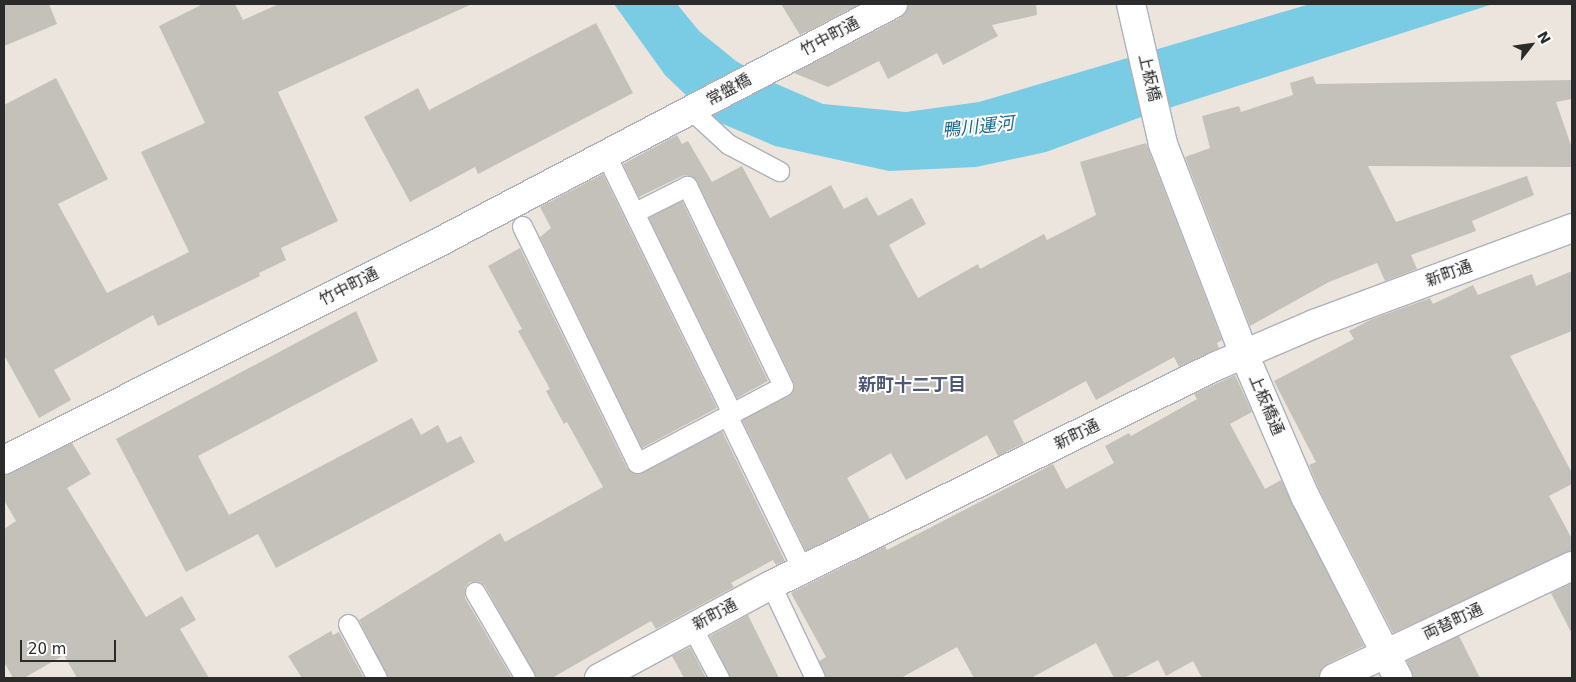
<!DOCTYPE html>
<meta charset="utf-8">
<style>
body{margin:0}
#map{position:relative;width:1576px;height:682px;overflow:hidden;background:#ebe5de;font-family:"DejaVu Sans","Noto Sans JP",sans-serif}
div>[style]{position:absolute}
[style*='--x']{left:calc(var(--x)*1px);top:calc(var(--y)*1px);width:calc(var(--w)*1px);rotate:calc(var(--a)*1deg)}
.water>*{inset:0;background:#7acbe4}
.building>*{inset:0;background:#c4c0ba}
.roads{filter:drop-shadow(1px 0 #afb1ba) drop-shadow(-1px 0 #afb1ba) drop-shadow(0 1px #afb1ba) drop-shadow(0 -1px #afb1ba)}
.service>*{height:19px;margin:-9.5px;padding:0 9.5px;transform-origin:9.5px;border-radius:9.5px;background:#fff}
.minor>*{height:28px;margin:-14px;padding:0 14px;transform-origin:14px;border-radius:14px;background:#fff}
span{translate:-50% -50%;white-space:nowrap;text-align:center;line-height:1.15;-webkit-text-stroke:4px #fff;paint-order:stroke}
.street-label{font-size:16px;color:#2b2b2b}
.water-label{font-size:18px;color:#196a91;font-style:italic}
.neighbourhood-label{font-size:18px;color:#4f5778;font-weight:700}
.frame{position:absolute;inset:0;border:5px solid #2b2b2b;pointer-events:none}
.north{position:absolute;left:1506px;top:20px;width:50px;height:50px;-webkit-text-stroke:4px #fff;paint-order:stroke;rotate:60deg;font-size:14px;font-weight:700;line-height:20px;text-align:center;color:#2b2b2b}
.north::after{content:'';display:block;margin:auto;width:18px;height:22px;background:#2b2b2b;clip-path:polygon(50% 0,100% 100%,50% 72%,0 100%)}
.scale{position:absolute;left:20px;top:640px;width:96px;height:22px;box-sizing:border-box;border:2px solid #2b2b2b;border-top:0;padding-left:6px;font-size:15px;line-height:18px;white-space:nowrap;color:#2b2b2b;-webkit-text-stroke:4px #fff;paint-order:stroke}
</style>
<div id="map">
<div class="water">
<div style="clip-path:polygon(614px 4px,677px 4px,699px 31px,736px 61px,772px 82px,823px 104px,906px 112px,979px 102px,1310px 4px,1493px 4px,1144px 116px,1046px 152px,976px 167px,889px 171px,775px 146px,711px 119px,665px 75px)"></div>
</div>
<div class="building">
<div style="clip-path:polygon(4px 4px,49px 4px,57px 24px,4px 46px)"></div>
<div style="clip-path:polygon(203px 4px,235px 4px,243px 20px,279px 4px,472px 4px,278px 92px,338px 221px,281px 248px,286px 260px,259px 273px,260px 276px,158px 326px,153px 315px,54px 370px,71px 400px,39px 418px,4px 355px,4px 105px,56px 78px,108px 179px,58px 204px,107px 293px,189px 252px,141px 152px,205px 123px,159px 26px)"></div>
<div style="clip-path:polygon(781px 4px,860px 4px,800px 35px)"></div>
<div style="clip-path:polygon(908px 4px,1036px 4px,1037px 15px,992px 25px,998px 36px,943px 65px,937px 53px,888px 79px,879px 61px,828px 87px,794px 73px,900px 18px)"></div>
<div style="clip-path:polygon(596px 23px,633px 93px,478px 174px,475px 167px,410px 202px,364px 117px,418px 88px,429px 110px)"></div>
<div style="clip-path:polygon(1313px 76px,1316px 84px,1572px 80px,1572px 99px,1556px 102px,1572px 148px,1572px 167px,1368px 166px,1396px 222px,1527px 176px,1534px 195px,1472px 221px,1476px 231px,1411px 255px,1417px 269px,1385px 281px,1377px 263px,1329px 282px,1250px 326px,1185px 157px,1210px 148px,1202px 116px,1239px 106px,1241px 112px,1293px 95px,1290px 83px)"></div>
<div style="clip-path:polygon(677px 135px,682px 144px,688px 141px,712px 182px,742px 166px,770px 218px,831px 185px,844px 209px,867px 197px,878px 216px,912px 198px,926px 224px,889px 245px,918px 298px,978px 264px,980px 269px,1044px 234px,1047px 240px,1096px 215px,1080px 162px,1146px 143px,1222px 340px,1217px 343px,1219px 348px,1179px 367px,1174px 357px,1096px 400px,1086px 381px,1013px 421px,1024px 443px,998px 456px,987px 435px,906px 480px,891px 453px,847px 478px,870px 519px,806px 551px,742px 420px,789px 396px,794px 387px,793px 381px,697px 181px,688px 175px,682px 176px,639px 197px,623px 164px)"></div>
<div style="clip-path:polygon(603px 174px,717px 408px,642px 448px,540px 237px,551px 228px,540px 207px)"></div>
<div style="clip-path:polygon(682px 201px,768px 381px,737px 398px,649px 218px)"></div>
<div style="clip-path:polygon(520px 248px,627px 468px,636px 474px,642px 473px,722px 431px,785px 561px,776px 565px,773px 560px,731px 583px,734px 587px,656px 629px,651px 621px,552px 678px,536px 678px,485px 586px,480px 582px,470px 582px,465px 587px,465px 598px,512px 678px,388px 678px,359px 620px,500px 533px,505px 542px,603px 487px,567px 422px,564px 424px,546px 391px,550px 389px,518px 331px,522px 329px,488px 266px)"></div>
<div style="clip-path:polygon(1572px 271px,1572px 331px,1510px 356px,1572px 473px,1572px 484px,1549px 496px,1572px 539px,1572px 551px,1393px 633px,1319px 489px,1309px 465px,1316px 462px,1274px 381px,1354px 339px,1349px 331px,1370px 320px,1430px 298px,1433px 304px,1473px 285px,1478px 295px,1532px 274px,1536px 286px)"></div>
<div style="clip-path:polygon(356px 311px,378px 361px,198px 456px,229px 515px,412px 418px,421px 435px,438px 425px,447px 443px,461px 436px,475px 462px,276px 568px,258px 534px,186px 572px,116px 439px)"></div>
<div style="clip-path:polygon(1235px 375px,1252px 412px,1230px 424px,1265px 489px,1281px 480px,1364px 646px,1327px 664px,1319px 678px,1202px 678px,1193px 661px,1166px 676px,1158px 660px,1124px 678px,1114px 678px,1096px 643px,1031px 678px,974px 678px,957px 647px,901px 678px,826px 678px,819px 661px,826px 657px,791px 593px,885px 546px,887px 550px,1053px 464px,1066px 489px,1114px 463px,1105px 446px,1129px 433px,1131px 436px,1197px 399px,1194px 394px)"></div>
<div style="clip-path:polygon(72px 443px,91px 474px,67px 488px,146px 617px,182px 596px,196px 620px,180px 629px,209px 678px,77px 678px,64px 655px,24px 678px,13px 678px,4px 662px,4px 529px,16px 521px,4px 500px,4px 476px)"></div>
<div style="clip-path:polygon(1572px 583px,1572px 634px,1551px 593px)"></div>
<div style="clip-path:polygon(748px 615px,779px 678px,730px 678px,710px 636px)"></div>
<div style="clip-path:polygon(331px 631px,333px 635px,339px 632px,364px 678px,302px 678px,288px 656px)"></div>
<div style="clip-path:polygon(1459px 636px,1480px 678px,1414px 678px,1407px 661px)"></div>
<div style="clip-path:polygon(690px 647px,706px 678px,684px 678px,672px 656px)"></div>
</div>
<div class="roads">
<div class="service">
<div style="--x:691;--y:110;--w:50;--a:42.6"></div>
<div style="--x:728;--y:144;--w:58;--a:27.9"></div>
<div style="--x:606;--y:155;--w:287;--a:64"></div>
<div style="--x:522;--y:226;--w:263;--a:64.1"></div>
<div style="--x:637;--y:463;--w:165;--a:-27.8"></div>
<div style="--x:783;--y:386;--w:222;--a:-115.6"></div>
<div style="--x:687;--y:186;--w:58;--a:153.4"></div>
<div style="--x:727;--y:415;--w:174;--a:64"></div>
<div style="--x:771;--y:585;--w:103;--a:64.7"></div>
<div style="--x:475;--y:592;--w:99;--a:59.8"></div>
<div style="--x:348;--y:624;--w:61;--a:61.8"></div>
<div style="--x:692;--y:627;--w:58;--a:62.1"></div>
</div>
<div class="minor">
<div style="--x:1131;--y:4;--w:144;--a:77.1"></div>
<div style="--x:1163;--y:144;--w:225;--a:68.9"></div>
<div style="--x:1244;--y:354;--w:155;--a:66.8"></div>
<div style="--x:1305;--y:496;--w:204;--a:62.9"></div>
<div style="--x:4;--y:460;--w:493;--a:-26.6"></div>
<div style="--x:445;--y:239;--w:506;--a:-27.68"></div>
<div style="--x:599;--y:678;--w:196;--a:-28.4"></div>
<div style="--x:771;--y:585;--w:496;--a:-26.2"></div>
<div style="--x:1216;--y:366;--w:107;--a:-23.2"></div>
<div style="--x:1314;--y:324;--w:275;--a:-20.4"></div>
<div style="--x:1334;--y:678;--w:263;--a:-25.2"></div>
</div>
</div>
<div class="street-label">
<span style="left:830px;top:37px;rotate:-28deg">竹中町通</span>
<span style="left:1149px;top:78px;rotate:77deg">上板橋</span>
<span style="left:729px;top:90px;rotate:-28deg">常盤橋</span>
<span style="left:1449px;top:274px;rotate:-20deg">新町通</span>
<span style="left:349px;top:287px;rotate:-27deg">竹中町通</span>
<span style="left:1266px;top:405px;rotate:67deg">上板橋通</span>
<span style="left:1077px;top:435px;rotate:-26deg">新町通</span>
<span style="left:715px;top:615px;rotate:-28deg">新町通</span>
<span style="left:1453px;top:622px;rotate:-25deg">両替町通</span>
</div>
<div class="water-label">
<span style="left:978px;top:127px;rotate:-6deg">鴨川運河</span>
</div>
<div class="neighbourhood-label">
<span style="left:912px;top:385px">新町十二丁目</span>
</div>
<div class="frame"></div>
<div class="north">N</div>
<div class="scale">20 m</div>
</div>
